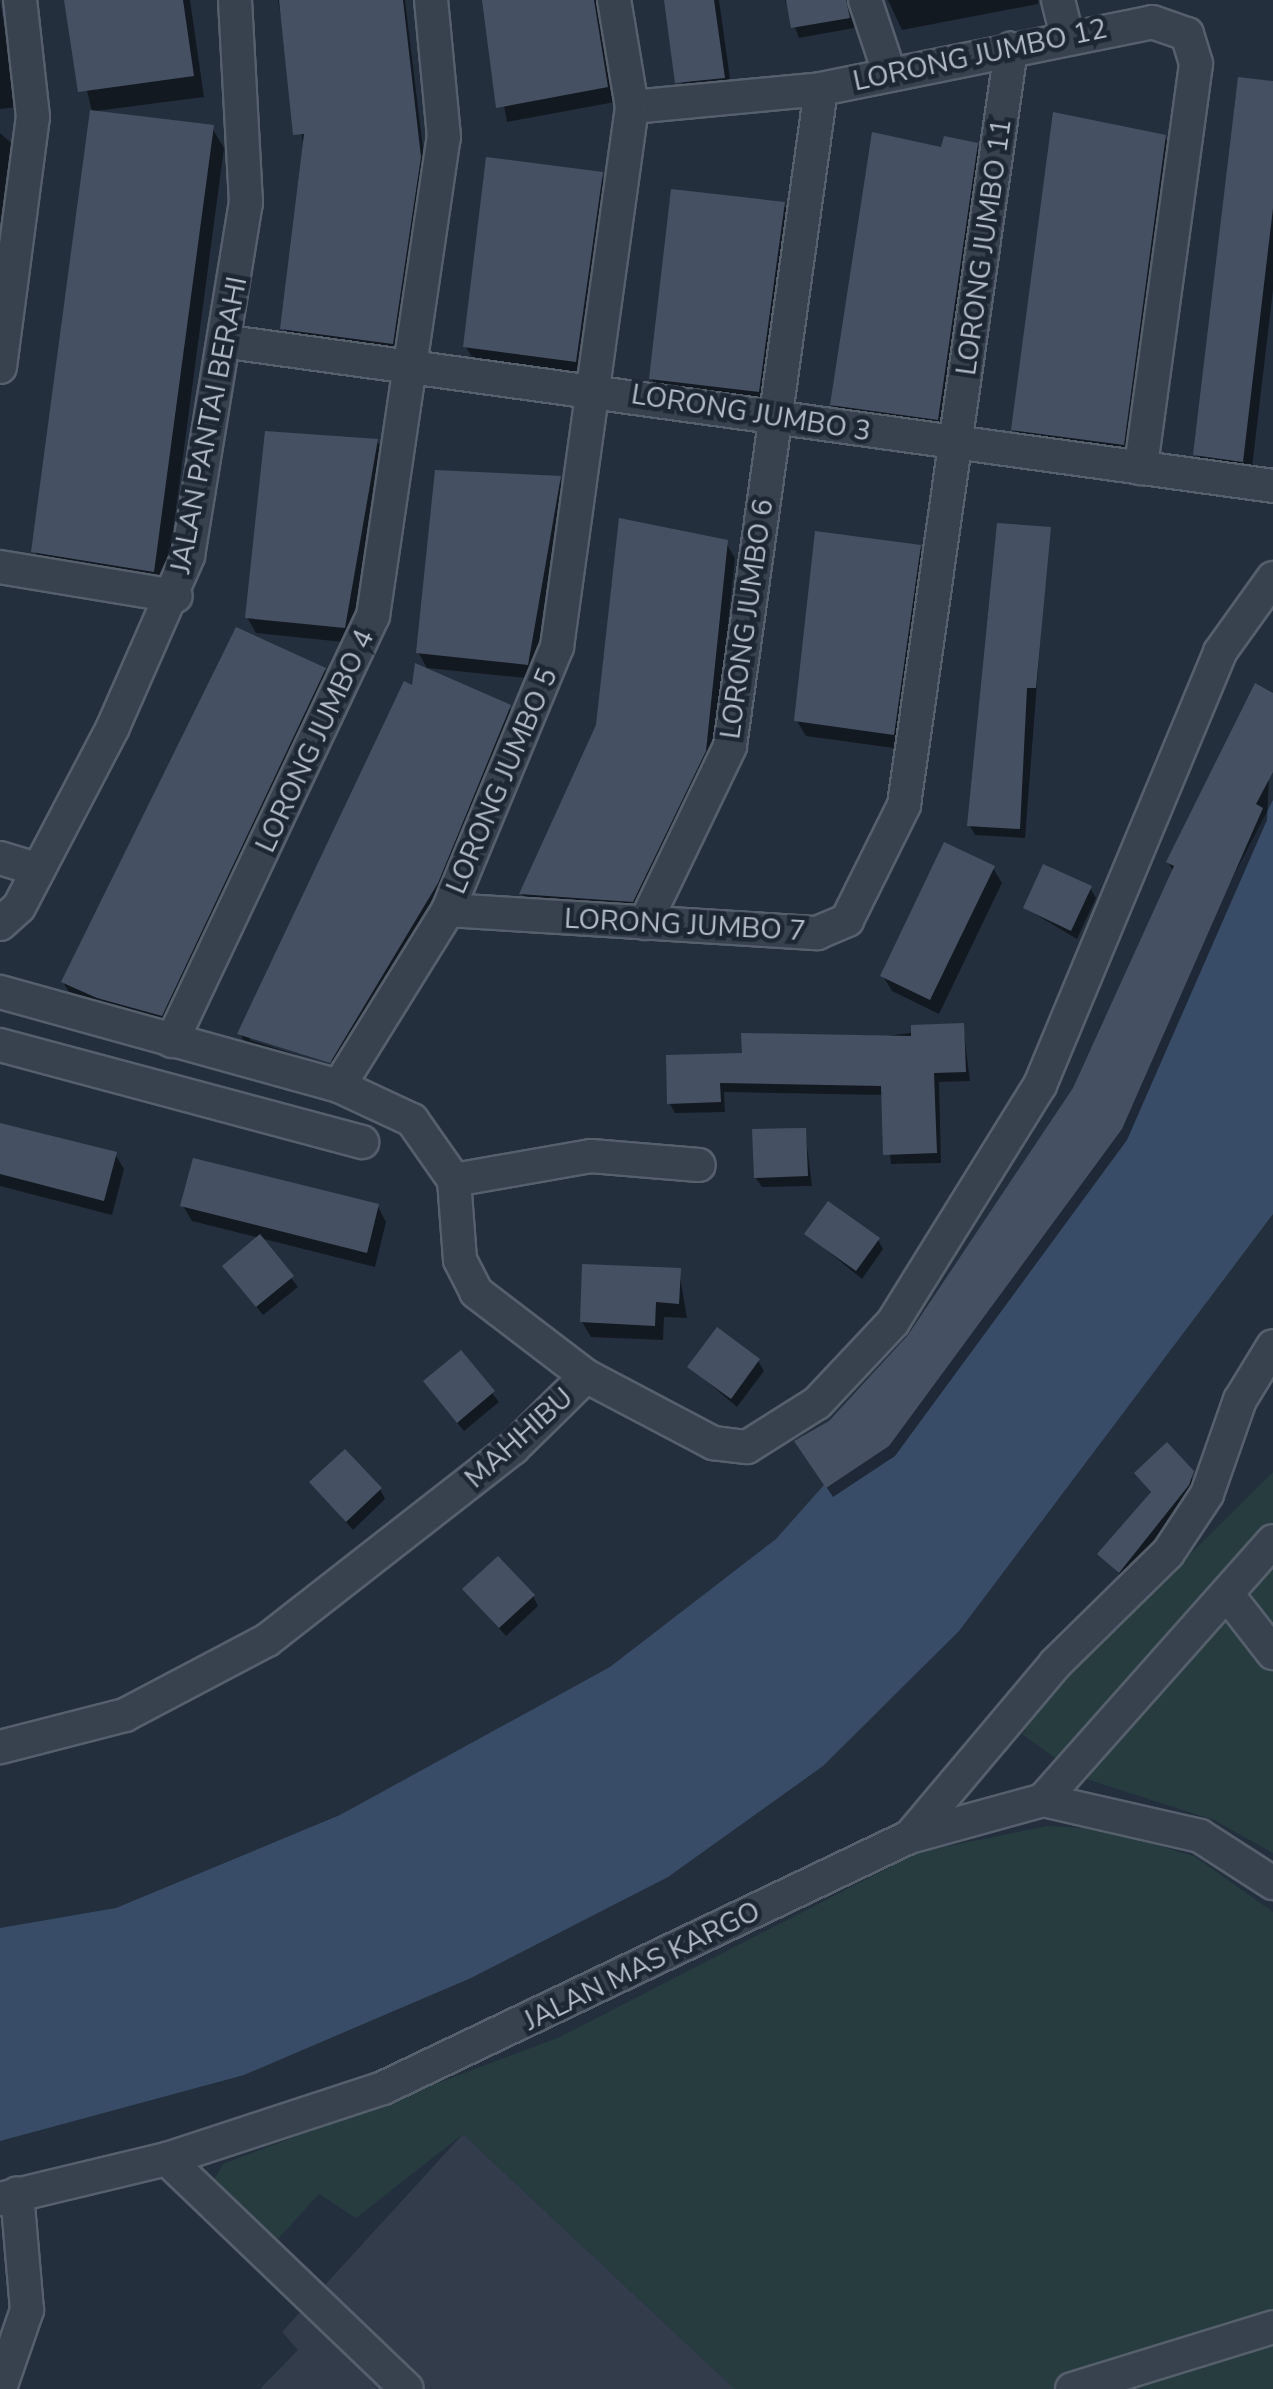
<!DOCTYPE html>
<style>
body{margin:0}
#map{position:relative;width:1273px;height:2389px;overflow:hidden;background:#242f3e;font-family:"Nunito Sans",sans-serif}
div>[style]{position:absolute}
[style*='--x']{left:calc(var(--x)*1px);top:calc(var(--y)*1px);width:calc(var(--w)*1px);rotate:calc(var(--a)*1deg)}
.airport>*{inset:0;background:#323c4b}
.green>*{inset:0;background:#263c3f}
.water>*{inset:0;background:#394c67}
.shadow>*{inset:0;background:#0007}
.building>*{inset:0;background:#455162}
.roads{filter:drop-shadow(2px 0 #565f6c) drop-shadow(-2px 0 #565f6c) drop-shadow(0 2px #565f6c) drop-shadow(0 -2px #565f6c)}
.minor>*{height:32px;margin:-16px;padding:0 16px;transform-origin:16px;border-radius:16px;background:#38414e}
span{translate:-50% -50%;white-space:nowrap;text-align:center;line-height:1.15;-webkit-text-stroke:9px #1d2633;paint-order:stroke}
.street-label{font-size:28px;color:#b4bcc9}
</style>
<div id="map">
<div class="airport">
<div style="clip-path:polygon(463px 2134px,735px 2389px,260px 2389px,298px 2350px,282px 2332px)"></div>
</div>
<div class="green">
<div style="clip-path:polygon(1273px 1472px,1273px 1853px,1214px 1820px,1083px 1778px,1022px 1734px,1059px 1684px)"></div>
<div style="clip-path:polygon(1047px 1826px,1103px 1829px,1194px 1856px,1273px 1912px,1273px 2389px,735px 2389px,463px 2134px,356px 2218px,319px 2194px,278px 2239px,212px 2183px,223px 2164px,560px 2037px,919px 1852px)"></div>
</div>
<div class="water">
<div style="clip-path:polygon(1273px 800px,1273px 1214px,959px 1631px,823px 1766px,668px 1877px,471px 1978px,244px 2075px,0 2141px,0 1928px,116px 1908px,340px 1815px,610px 1667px,776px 1539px,967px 1324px,1084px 1161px)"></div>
</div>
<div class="shadow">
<div style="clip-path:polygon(0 0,18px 107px,0 109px)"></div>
<div style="clip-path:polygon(66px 0,190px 0,204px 97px,96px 111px,212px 128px,224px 148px,165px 592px,46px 572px,34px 551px,92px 112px)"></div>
<div style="clip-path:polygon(278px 0,405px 0,426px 174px,401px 359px,292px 344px,283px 328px,304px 149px)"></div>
<div style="clip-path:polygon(484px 0,604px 0,615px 102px,507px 122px)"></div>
<div style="clip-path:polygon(667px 0,719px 0,732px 93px,686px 97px)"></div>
<div style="clip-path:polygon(785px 0,856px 0,854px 28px,799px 38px)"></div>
<div style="clip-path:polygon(888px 0,1038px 0,1038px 4px,902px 30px)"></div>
<div style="clip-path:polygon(1273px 83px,1273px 290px,1251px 476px,1205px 470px,1196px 454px)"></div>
<div style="clip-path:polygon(0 133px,18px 149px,0 318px)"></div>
<div style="clip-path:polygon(1165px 137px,1173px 152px,1132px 460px,1022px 444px,1014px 429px)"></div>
<div style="clip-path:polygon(976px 145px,984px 159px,945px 433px,841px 418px,833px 404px)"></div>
<div style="clip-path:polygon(601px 175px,610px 190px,584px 376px,475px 362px,466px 347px)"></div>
<div style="clip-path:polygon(784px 204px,792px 220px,767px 407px,660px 394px,651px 378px)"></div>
<div style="clip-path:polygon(377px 441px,386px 457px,353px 643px,256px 633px,247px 617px)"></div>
<div style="clip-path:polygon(559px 478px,568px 493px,536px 679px,427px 668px,418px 652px)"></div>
<div style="clip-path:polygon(621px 520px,726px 543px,735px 558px,713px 767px,642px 916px,531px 909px,522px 894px,599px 726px)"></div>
<div style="clip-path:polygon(1049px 529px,1025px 838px,975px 835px,970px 826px)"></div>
<div style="clip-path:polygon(919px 547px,928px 563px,901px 749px,806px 736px,797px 721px)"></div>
<div style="clip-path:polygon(325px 670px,333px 685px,170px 1030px,72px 997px,63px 982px)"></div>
<div style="clip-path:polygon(1273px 696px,1267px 820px,1127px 1140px,895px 1456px,833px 1497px,803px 1452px,910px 1337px,1075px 1089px,1174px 872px,1168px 862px)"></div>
<div style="clip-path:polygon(evenodd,509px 707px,518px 723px,445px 899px,339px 1077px,249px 1049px,240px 1034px,509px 707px,250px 1035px,343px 1064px,341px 1069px,250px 1040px,250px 1035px)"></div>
<div style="clip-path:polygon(993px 868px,1002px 883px,939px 1014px,892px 991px,883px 976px)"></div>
<div style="clip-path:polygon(1090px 888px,1096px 898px,1077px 939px,1025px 908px)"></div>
<div style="clip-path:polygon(963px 1026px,970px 1081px,939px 1082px,941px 1163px,891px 1164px,884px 1095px,724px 1092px,725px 1112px,675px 1113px,670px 1104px,744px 1055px)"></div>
<div style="clip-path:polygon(0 1125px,115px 1154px,124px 1169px,112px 1215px,0 1186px)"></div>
<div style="clip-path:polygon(805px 1130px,812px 1186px,762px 1187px,756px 1178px)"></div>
<div style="clip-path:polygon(183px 1206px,378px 1207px,386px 1222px,375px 1267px,260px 1238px,298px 1287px,263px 1315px,231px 1276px,260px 1238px,192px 1221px)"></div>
<div style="clip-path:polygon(807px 1234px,878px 1240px,883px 1249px,862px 1279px)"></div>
<div style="clip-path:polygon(679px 1271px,687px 1318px,664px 1317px,663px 1340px,591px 1337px,582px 1322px)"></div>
<div style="clip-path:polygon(461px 1354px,499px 1402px,464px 1431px,432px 1392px)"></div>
<div style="clip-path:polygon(758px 1361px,764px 1371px,737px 1407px,690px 1367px)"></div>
<div style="clip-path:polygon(1192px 1472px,1193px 1495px,1126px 1581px,1100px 1554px,1152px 1494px,1137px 1474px)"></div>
<div style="clip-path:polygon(312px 1483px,380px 1489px,385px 1499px,353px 1530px)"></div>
<div style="clip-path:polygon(465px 1590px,533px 1596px,538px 1606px,506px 1636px)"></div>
</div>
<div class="building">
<div style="clip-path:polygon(64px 0,183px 0,194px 76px,78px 92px)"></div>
<div style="clip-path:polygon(279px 0,403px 0,421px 157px,393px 344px,280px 329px,304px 134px,293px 135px)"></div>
<div style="clip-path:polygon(482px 0,594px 0,608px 87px,496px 108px)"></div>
<div style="clip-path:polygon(664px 0,714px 0,725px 78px,675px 83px)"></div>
<div style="clip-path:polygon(786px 0,846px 0,850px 18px,791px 28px)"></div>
<div style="clip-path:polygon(1238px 77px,1273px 81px,1273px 208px,1243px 462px,1193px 455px)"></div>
<div style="clip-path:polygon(90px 110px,214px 125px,154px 572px,31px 552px)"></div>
<div style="clip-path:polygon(1053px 112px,1166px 135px,1124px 445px,1011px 430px)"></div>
<div style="clip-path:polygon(872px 132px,941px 147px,944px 136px,978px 143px,938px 420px,830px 405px)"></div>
<div style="clip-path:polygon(486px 157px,603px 172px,576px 362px,463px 347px)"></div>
<div style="clip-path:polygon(671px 189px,785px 202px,759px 392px,649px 379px)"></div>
<div style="clip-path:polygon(265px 431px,378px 439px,345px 628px,245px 618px)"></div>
<div style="clip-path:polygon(435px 470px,561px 476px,528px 665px,416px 653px)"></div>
<div style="clip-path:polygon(619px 518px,728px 540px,706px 751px,633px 902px,519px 894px,596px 725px)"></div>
<div style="clip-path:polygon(997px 523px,1051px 527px,1036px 688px,1027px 688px,1020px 829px,967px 826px)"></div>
<div style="clip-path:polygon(815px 531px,921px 545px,894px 735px,794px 721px)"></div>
<div style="clip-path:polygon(236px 627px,326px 668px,162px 1016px,97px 998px,61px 982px)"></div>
<div style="clip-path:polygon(415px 663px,511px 705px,438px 883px,330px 1063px,237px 1034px,404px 681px,412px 685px)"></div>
<div style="clip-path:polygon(1255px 683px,1273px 693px,1273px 772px,1256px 804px,1263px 808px,1122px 1129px,889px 1446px,826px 1488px,794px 1441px,829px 1421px,908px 1335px,1073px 1088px,1174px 866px,1166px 862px)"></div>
<div style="clip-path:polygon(944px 842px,995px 866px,930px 1000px,880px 976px)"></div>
<div style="clip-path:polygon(1043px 864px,1092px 886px,1071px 931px,1023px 908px)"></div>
<div style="clip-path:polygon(964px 1023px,966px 1072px,934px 1073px,937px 1153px,883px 1155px,881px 1086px,720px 1083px,721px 1102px,667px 1104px,666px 1055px,742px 1053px,741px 1033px,911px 1036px,911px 1025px)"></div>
<div style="clip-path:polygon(0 1123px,117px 1152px,104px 1201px,0 1174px)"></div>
<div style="clip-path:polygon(806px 1128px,808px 1176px,754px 1178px,752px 1129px)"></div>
<div style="clip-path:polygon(193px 1158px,379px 1204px,367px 1253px,180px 1206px)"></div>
<div style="clip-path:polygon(828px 1201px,880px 1238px,856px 1271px,804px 1234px)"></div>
<div style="clip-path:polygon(260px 1234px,294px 1276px,256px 1307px,222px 1266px)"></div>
<div style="clip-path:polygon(582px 1264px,681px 1268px,679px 1304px,656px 1302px,655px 1326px,580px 1322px)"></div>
<div style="clip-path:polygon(717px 1327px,760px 1359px,731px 1399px,687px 1367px)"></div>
<div style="clip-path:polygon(461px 1350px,495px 1391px,457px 1423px,423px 1381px)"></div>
<div style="clip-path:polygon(1167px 1442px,1194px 1471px,1189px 1485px,1119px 1573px,1097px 1554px,1151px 1492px,1134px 1473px)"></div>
<div style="clip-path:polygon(345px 1449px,382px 1488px,346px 1522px,309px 1482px)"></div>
<div style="clip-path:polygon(498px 1556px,535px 1595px,499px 1628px,462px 1589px)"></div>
</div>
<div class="roads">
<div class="minor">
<div style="--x:865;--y:0;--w:76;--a:71.6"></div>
<div style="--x:1058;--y:0;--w:36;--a:76"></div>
<div style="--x:632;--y:107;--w:190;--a:-5.4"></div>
<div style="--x:821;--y:89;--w:338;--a:-11.4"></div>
<div style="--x:1152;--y:22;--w:37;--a:19"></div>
<div style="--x:1187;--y:34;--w:31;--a:73"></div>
<div style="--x:1196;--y:64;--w:408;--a:97.8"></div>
<div style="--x:229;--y:342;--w:1054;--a:7.85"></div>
<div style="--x:0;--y:367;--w:252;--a:-82.5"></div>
<div style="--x:33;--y:117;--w:118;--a:-96.3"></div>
<div style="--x:0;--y:567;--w:178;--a:9.4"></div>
<div style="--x:0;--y:858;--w:39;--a:17"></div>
<div style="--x:448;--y:910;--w:370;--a:3.6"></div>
<div style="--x:817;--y:933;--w:33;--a:-23"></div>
<div style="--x:847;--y:920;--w:128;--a:-63.6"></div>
<div style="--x:904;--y:805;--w:764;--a:-81.94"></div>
<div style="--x:645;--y:923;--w:196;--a:-64.3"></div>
<div style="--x:730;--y:746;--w:663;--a:-82.11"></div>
<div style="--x:0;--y:924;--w:25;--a:-42"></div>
<div style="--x:19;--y:907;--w:203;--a:-62.4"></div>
<div style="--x:113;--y:727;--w:187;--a:-66.3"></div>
<div style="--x:188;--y:556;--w:358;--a:-80.7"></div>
<div style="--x:246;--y:203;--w:203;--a:-93.1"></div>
<div style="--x:0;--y:992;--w:352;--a:15.5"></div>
<div style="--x:339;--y:1086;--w:81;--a:25"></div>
<div style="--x:412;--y:1120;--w:73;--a:55"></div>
<div style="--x:454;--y:1180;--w:80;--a:85.7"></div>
<div style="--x:460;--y:1260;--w:36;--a:63"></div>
<div style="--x:476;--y:1292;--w:138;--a:37.4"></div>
<div style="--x:586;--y:1376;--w:103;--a:135.4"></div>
<div style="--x:513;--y:1448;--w:312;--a:142"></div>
<div style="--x:267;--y:1640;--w:161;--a:152.2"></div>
<div style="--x:125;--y:1715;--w:129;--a:165.6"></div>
<div style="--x:172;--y:1041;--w:470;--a:-64.7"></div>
<div style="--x:373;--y:616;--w:484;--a:-81.6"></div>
<div style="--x:444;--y:137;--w:138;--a:-95.4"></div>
<div style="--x:0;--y:1045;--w:375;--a:15"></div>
<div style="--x:339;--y:1086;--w:207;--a:-58.2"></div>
<div style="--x:448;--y:910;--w:285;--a:-67.5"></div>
<div style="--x:557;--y:647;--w:545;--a:-82.09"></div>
<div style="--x:632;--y:107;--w:109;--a:-99.5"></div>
<div style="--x:454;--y:1180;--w:139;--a:-9.9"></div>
<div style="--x:591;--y:1156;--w:108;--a:4.8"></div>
<div style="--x:586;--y:1376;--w:144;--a:27.8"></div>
<div style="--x:713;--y:1443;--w:34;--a:7"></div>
<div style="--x:747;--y:1447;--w:83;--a:-32.2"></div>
<div style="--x:817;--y:1403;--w:111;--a:-46.8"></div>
<div style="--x:893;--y:1322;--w:279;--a:-58.2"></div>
<div style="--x:1040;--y:1085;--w:469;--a:-67.4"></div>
<div style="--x:1220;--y:652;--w:91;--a:-54.4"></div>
<div style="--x:1227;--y:1594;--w:75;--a:52.1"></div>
<div style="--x:1043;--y:1800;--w:346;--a:-48.4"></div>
<div style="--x:912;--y:1834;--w:222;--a:-49.9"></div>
<div style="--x:1055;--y:1664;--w:158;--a:-44.5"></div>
<div style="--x:1168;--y:1553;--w:71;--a:-56.5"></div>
<div style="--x:1207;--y:1494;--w:100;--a:-70.7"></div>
<div style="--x:1240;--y:1400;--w:63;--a:-58.6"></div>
<div style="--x:167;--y:2159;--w:332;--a:43.8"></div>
<div style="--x:0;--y:2199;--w:172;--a:-13.5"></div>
<div style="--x:167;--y:2159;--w:227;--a:-18.2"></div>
<div style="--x:383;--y:2088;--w:583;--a:-25.51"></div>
<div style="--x:909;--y:1837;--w:139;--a:-15.4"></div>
<div style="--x:1043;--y:1800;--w:161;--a:12.9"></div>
<div style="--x:1200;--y:1836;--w:87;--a:32.8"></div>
<div style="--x:0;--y:2388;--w:83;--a:-70.9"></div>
<div style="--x:27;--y:2310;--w:117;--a:-94.9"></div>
<div style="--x:1072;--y:2389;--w:210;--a:-17.1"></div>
</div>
</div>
<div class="street-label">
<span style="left:980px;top:55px;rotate:-12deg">LORONG JUMBO 12</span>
<span style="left:984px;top:247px;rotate:-82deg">LORONG JUMBO 11</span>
<span style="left:751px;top:413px;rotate:9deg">LORONG JUMBO 3</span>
<span style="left:209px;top:425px;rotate:-79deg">JALAN PANTAI BERAHI</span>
<span style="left:747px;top:619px;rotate:-82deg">LORONG JUMBO 6</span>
<span style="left:315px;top:741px;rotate:-65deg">LORONG JUMBO 4</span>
<span style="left:502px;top:781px;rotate:-67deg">LORONG JUMBO 5</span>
<span style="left:685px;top:925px;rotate:3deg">LORONG JUMBO 7</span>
<span style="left:519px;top:1438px;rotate:-42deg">MAHHIBU</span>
<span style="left:642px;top:1966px;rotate:-26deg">JALAN MAS KARGO</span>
</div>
</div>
